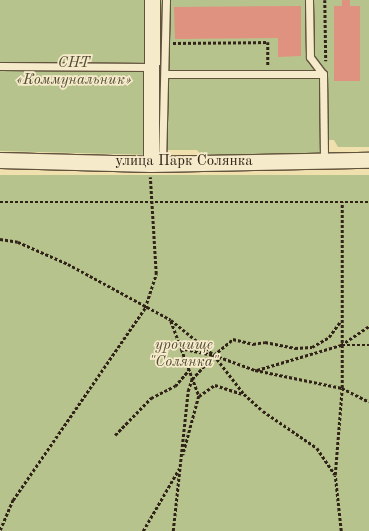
<!DOCTYPE html>
<meta charset="utf-8">
<style>
body{margin:0}
#map{position:relative;width:369px;height:531px;overflow:hidden;background:#f0e0ad;font-family:"Old Standard TT",serif}
div>[style]{position:absolute}
[style*='--x']{left:calc(var(--x)*1px);top:calc(var(--y)*1px);width:calc(var(--w)*1px);rotate:calc(var(--a)*1deg)}
.green>*{inset:0;background:#b6c38d}
.building>*{inset:0;background:#e09281}
.path>*{height:2.5px;margin-top:-1.25px;transform-origin:0;background:repeating-linear-gradient(90deg,#322318 0 3px,transparent 0 5px)}
.roads{filter:drop-shadow(1px 0 #62523d) drop-shadow(-1px 0 #62523d) drop-shadow(0 1px #62523d) drop-shadow(0 -1px #62523d)}
.lane>*{height:7px;margin:-3.5px;padding:0 3.5px;transform-origin:3.5px;border-radius:3.5px;background:#f5ebca}
.street>*{height:15px;margin:-7.5px;padding:0 7.5px;transform-origin:7.5px;border-radius:7.5px;background:#f5ebca}
span{translate:-50% -50%;white-space:nowrap;text-align:center;line-height:1.15;-webkit-text-stroke:3.5px #f5ebca;paint-order:stroke}
.park-label{font-size:15px;color:#534b35;font-style:italic}
.street-label{font-size:15px;color:#322318}
</style>
<div id="map">
<div class="green">
<div style="clip-path:polygon(0 0,151px 0,150px 155px,0 151px)"></div>
<div style="clip-path:polygon(157px 0,369px 0,369px 147px,338px 147px,334px 140px,323px 140px,323px 154px,203px 157px,197px 150px,167px 150px,167px 138px,153px 138px)"></div>
<div style="clip-path:polygon(0 175px,369px 175px,369px 531px,0 531px)"></div>
</div>
<div class="building">
<div style="clip-path:polygon(342px 0,350px 0,350px 6px,360px 6px,360px 81px,334px 81px,334px 6px,342px 6px)"></div>
<div style="clip-path:polygon(301px 6px,301px 56px,278px 57px,278px 38px,175px 39px,174px 7px)"></div>
</div>
<div class="path">
<div style="--x:325;--y:0;--w:61;--a:89.1"></div>
<div style="--x:173;--y:43;--w:95;--a:-0.6"></div>
<div style="--x:268;--y:42;--w:24;--a:90"></div>
<div style="--x:0;--y:202;--w:369;--a:0"></div>
<div style="--x:0;--y:239;--w:18;--a:9"></div>
<div style="--x:18;--y:242;--w:55;--a:23.7"></div>
<div style="--x:68;--y:264;--w:117;--a:28.5"></div>
<div style="--x:171;--y:320;--w:55;--a:39.1"></div>
<div style="--x:214;--y:355;--w:49;--a:52.4"></div>
<div style="--x:244;--y:394;--w:25;--a:42"></div>
<div style="--x:263;--y:411;--w:65;--a:34.4"></div>
<div style="--x:317;--y:448;--w:32;--a:56"></div>
<div style="--x:171;--y:321;--w:80;--a:69.5"></div>
<div style="--x:199;--y:396;--w:61;--a:105.2"></div>
<div style="--x:342;--y:345;--w:27;--a:0"></div>
<div style="--x:180;--y:348;--w:34;--a:12"></div>
<div style="--x:214;--y:355;--w:25;--a:-40"></div>
<div style="--x:233;--y:339;--w:21;--a:14"></div>
<div style="--x:253;--y:344;--w:12;--a:-9"></div>
<div style="--x:265;--y:342;--w:31;--a:11"></div>
<div style="--x:295;--y:348;--w:17;--a:-3"></div>
<div style="--x:312;--y:347;--w:20;--a:-30"></div>
<div style="--x:329;--y:337;--w:19;--a:-54"></div>
<div style="--x:257;--y:370;--w:88;--a:-16.6"></div>
<div style="--x:341;--y:345;--w:34;--a:-34"></div>
<div style="--x:199;--y:396;--w:19;--a:-35"></div>
<div style="--x:215;--y:385;--w:29;--a:18"></div>
<div style="--x:115;--y:435;--w:52;--a:-45.8"></div>
<div style="--x:151;--y:398;--w:27;--a:-27"></div>
<div style="--x:175;--y:386;--w:21;--a:-49"></div>
<div style="--x:0;--y:530;--w:33;--a:-67"></div>
<div style="--x:13;--y:500;--w:233;--a:-55.5"></div>
<div style="--x:145;--y:308;--w:36;--a:-72"></div>
<div style="--x:156;--y:274;--w:97;--a:-93.5"></div>
<div style="--x:143;--y:531;--w:72;--a:-59.9"></div>
<div style="--x:173;--y:531;--w:141;--a:-83.9"></div>
<div style="--x:188;--y:391;--w:13;--a:-72"></div>
<div style="--x:192;--y:379;--w:33;--a:-47"></div>
<div style="--x:214;--y:355;--w:44;--a:20.1"></div>
<div style="--x:255;--y:370;--w:89;--a:11.7"></div>
<div style="--x:342;--y:388;--w:30;--a:27"></div>
<div style="--x:341;--y:531;--w:56;--a:-96.1"></div>
<div style="--x:335;--y:475;--w:87;--a:-85.4"></div>
<div style="--x:342;--y:388;--w:186;--a:-90"></div>
</div>
<div class="roads">
<div class="lane">
<div style="--x:309;--y:0;--w:57;--a:89"></div>
<div style="--x:310;--y:57;--w:21;--a:53"></div>
<div style="--x:0;--y:66;--w:150;--a:0.4"></div>
<div style="--x:165;--y:74;--w:158;--a:0"></div>
<div style="--x:323;--y:74;--w:87;--a:89.3"></div>
<div style="--x:162;--y:164;--w:164;--a:-88.6"></div>
</div>
<div class="street">
<div style="--x:0;--y:160;--w:151;--a:1.5"></div>
<div style="--x:151;--y:164;--w:218;--a:-1.1"></div>
<div style="--x:151;--y:164;--w:164;--a:-89.7"></div>
</div>
</div>
<div class="park-label">
<span style="left:74px;top:72px">СНТ<br>«Коммунальник»</span>
<span style="left:184px;top:354px">урочище<br>"Солянка"</span>
</div>
<div class="street-label">
<span style="left:184px;top:162px">улица Парк Солянка</span>
</div>
</div>
